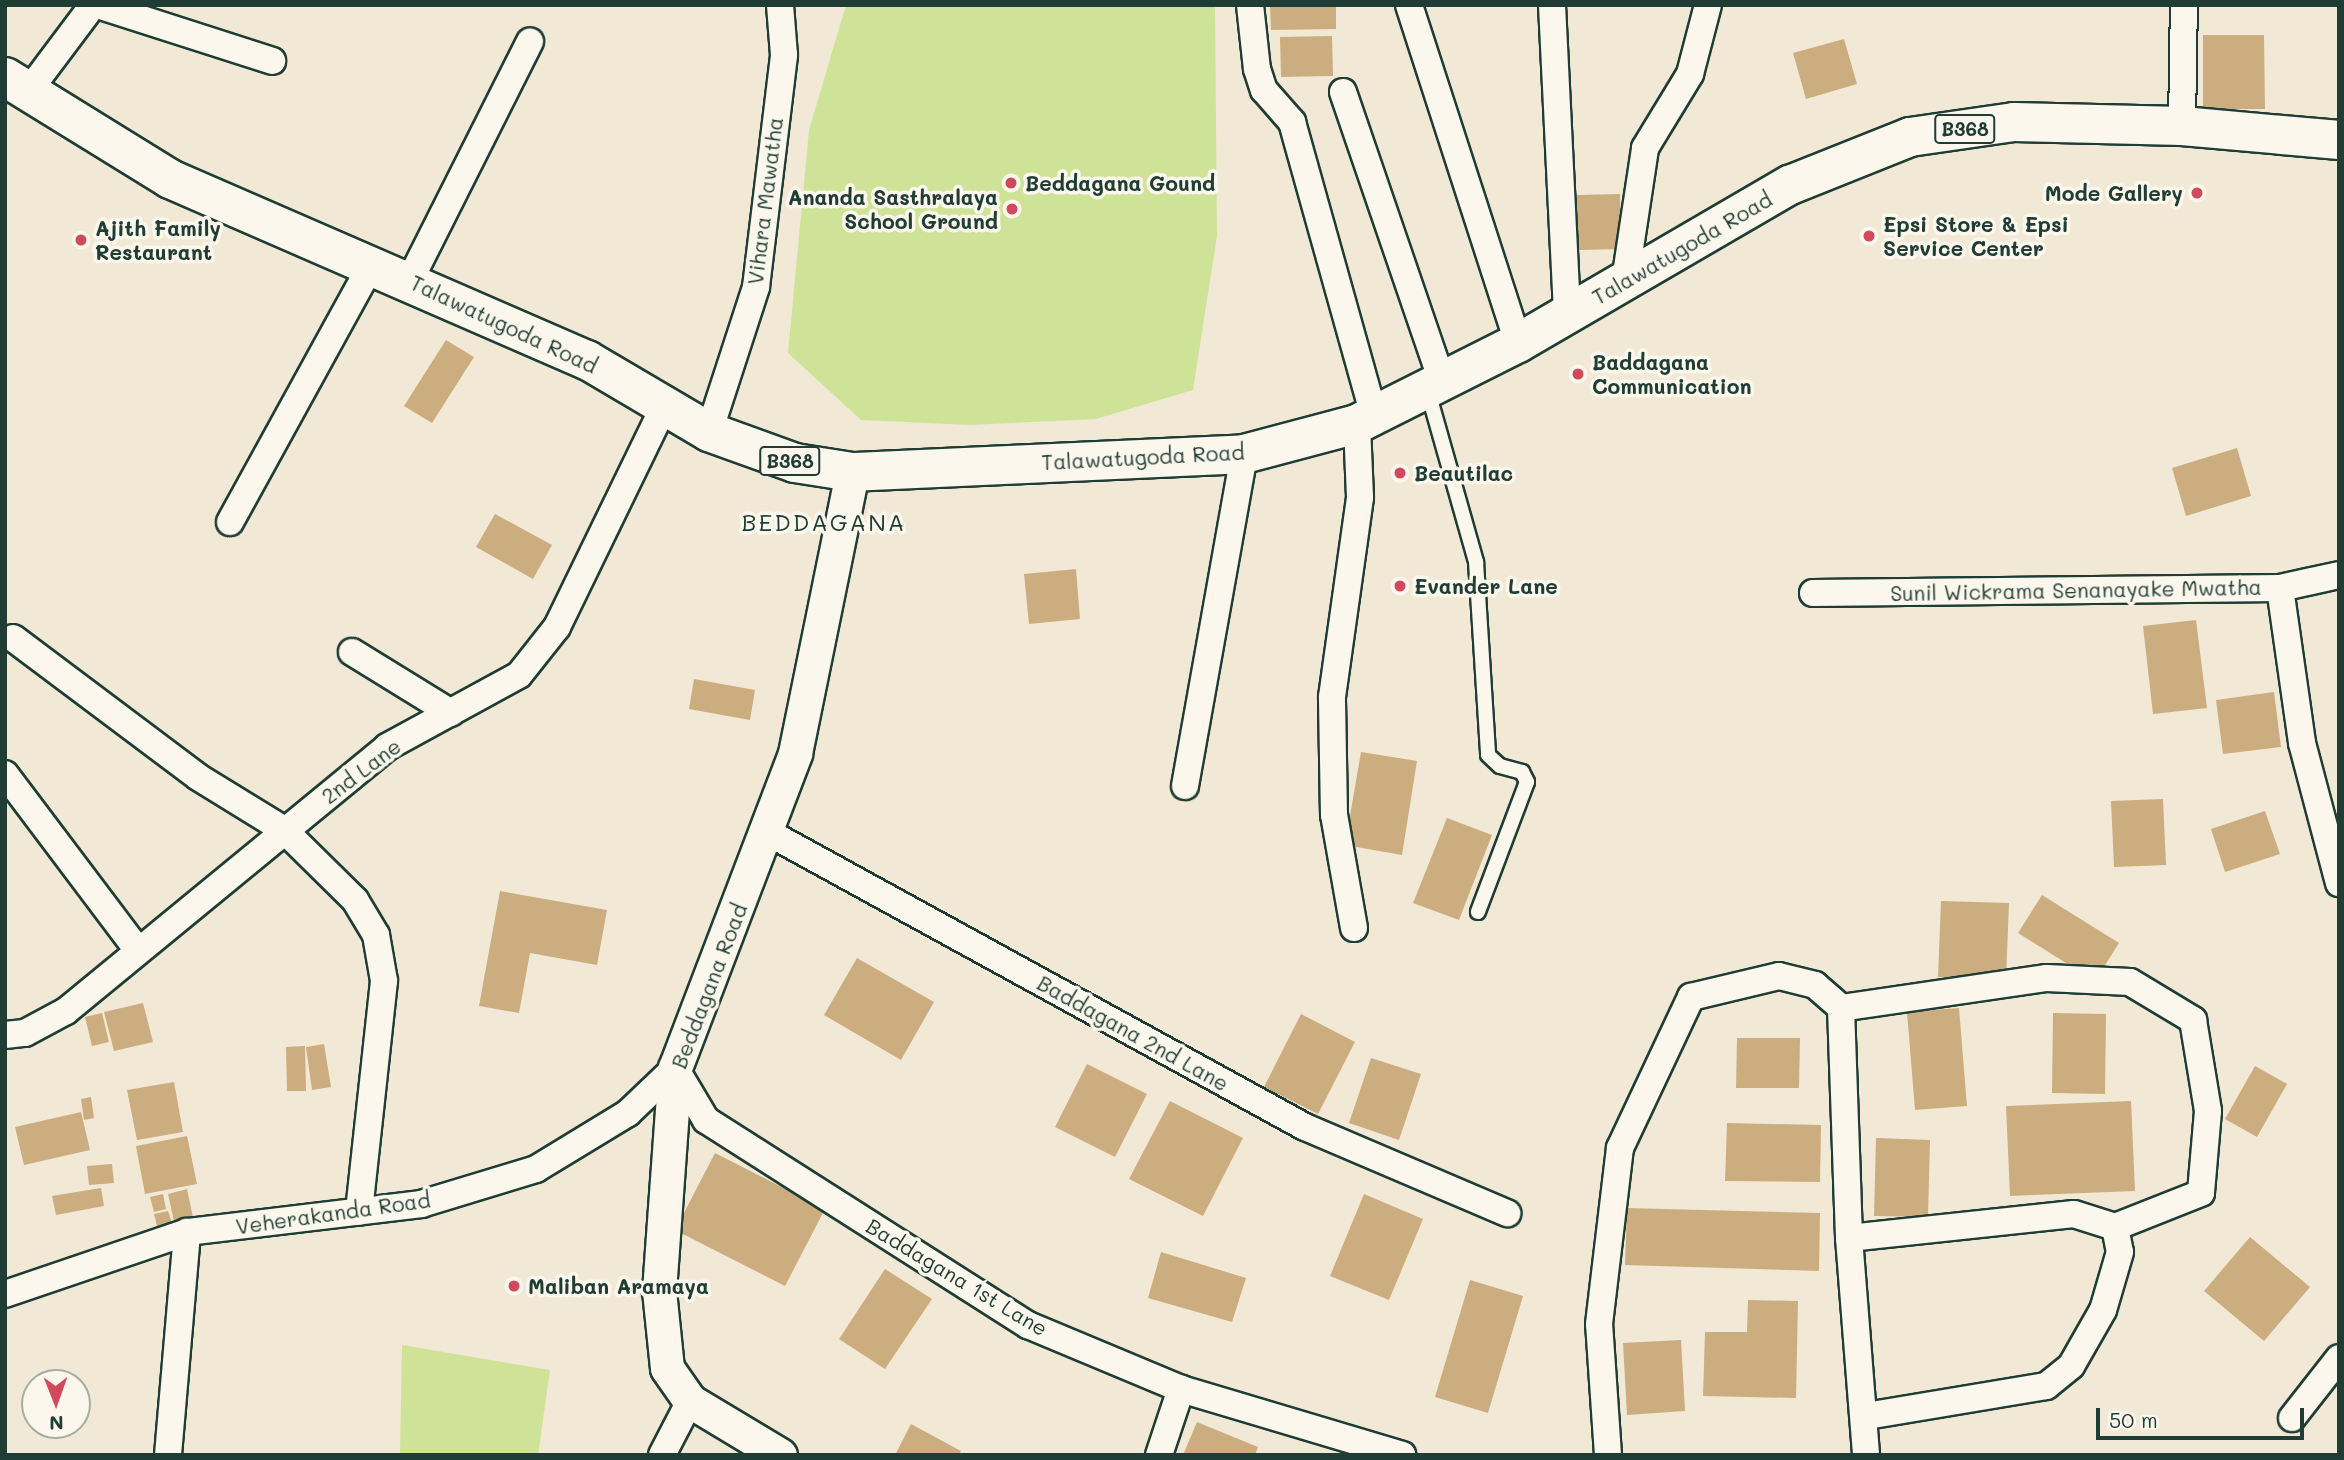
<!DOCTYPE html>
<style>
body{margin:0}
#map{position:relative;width:2344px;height:1460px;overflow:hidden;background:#f2e8d6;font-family:Mali,sans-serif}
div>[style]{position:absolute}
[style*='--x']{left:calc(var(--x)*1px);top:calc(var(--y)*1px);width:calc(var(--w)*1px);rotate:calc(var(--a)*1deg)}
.green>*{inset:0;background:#cfe398}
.building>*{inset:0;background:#ccad80}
.roads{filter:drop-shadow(2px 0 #1f3d34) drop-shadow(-2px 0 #1f3d34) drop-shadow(0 2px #1f3d34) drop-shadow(0 -2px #1f3d34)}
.service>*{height:14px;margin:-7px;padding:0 7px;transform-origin:7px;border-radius:7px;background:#fbf7ec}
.minor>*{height:26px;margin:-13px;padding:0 13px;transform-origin:13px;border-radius:13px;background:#fbf7ec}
.tertiary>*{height:33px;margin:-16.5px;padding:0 16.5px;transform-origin:16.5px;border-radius:16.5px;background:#fbf7ec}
.primary>*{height:38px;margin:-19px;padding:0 19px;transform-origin:19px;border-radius:19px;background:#fbf7ec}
.dots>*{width:19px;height:19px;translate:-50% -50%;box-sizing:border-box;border:4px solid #fbf7ec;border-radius:50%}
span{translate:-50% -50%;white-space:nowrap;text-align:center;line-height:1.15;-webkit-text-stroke:7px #fbf7ec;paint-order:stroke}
.shield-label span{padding:2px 5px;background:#fbf7ec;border:2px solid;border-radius:5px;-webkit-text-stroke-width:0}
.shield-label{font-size:19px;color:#1f3d34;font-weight:700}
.poi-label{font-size:21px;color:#1f3d34;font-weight:700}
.left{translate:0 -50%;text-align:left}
.right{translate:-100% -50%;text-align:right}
.street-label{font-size:21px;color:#1f3d34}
.quarter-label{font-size:24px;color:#1f3d34;letter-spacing:2px}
.frame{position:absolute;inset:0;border:7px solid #1f3d34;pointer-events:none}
.north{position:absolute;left:21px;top:1369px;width:70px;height:70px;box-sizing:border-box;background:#fbf7ec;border:2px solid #a3ada2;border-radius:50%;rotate:179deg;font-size:19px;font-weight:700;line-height:28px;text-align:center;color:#1f3d34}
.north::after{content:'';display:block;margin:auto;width:24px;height:32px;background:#d1495b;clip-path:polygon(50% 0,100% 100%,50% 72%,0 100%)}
.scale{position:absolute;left:2096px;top:1408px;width:208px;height:32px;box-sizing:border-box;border:4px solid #1f3d34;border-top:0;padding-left:9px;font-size:21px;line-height:24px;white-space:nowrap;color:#1f3d34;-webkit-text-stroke:5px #fbf7ec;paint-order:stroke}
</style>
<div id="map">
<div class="green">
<div style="clip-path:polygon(846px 5px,1215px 5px,1217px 236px,1193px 390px,1096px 419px,970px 425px,861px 420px,788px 353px,809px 130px)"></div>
<div style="clip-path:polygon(402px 1345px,550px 1370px,538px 1455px,400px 1455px)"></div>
</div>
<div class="building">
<div style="clip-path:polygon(1270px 5px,1336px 5px,1336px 29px,1271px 30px)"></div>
<div style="clip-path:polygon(2203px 35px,2264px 35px,2265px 109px,2203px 109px)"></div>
<div style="clip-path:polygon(1332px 36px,1333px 76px,1281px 77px,1280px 37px)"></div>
<div style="clip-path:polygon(1844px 39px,1857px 84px,1806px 99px,1793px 53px)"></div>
<div style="clip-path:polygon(1620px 194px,1621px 249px,1578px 250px,1577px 195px)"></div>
<div style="clip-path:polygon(446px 340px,474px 357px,432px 423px,404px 406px)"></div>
<div style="clip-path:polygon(2237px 448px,2251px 496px,2186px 516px,2172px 468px)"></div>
<div style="clip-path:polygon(495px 514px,552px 545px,533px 579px,476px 547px)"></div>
<div style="clip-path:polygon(1076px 569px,1080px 619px,1029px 624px,1024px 574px)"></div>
<div style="clip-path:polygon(2196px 620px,2207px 708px,2153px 714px,2143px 626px)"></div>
<div style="clip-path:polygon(694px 679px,755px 690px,750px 720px,689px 709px)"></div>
<div style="clip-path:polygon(2274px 692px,2281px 747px,2223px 754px,2216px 700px)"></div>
<div style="clip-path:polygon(1361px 752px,1417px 761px,1402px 855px,1345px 845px)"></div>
<div style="clip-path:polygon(2163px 799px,2166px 865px,2114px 867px,2111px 801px)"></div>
<div style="clip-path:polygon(2265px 811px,2280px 854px,2225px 872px,2211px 829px)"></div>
<div style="clip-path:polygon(1447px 818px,1492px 835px,1459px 920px,1413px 903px)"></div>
<div style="clip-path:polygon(500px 891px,607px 910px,597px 965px,530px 953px,519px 1013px,479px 1006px)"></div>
<div style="clip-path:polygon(2042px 895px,2119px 943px,2095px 981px,2018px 933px)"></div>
<div style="clip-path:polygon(1941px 901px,2009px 903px,2006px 979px,1938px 977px)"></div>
<div style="clip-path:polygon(857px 958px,934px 1002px,901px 1060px,824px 1015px)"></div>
<div style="clip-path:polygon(143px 1003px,153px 1042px,114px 1051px,104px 1012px)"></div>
<div style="clip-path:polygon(1959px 1008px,1967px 1106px,1915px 1110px,1907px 1012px)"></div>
<div style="clip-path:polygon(102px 1013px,109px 1042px,92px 1046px,85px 1017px)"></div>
<div style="clip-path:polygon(2053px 1013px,2106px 1014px,2105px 1094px,2052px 1093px)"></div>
<div style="clip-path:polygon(1301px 1014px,1355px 1042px,1318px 1114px,1264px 1087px)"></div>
<div style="clip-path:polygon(1737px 1038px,1800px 1038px,1799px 1088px,1736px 1088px)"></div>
<div style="clip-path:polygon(324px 1044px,331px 1087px,312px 1090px,306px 1047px)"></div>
<div style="clip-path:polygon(305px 1046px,306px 1091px,287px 1091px,286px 1047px)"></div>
<div style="clip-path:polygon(1371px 1058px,1421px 1074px,1399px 1140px,1349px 1123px)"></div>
<div style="clip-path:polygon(1087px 1064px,1147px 1094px,1115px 1157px,1055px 1127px)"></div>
<div style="clip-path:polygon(2255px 1066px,2287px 1084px,2257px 1137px,2225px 1119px)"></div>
<div style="clip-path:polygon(174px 1082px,183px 1132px,137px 1140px,127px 1090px)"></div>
<div style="clip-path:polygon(91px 1097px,94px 1118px,84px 1120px,81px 1099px)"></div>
<div style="clip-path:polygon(1170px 1101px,1243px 1138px,1203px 1216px,1129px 1179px)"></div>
<div style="clip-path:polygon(2131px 1101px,2135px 1191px,2010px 1196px,2006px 1106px)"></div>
<div style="clip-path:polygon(81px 1112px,90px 1150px,24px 1165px,15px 1127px)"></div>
<div style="clip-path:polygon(1727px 1123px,1821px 1125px,1820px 1182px,1725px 1181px)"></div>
<div style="clip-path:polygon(187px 1136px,197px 1184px,145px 1194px,136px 1146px)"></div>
<div style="clip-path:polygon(1876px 1138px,1930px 1140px,1928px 1217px,1874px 1216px)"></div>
<div style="clip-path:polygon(715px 1153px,825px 1209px,785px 1286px,675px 1230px)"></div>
<div style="clip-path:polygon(112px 1164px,114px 1183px,89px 1185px,87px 1166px)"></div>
<div style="clip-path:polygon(101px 1188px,104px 1206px,56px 1215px,52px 1196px)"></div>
<div style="clip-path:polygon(187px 1189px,194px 1222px,175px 1226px,168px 1194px)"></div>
<div style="clip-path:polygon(163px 1194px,166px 1209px,154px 1212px,150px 1197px)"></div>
<div style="clip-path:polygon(1364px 1194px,1423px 1219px,1389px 1300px,1330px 1276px)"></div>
<div style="clip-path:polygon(1627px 1208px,1820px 1213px,1819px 1271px,1625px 1265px)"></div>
<div style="clip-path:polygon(168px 1211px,173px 1226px,158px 1230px,154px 1214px)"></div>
<div style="clip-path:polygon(2250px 1237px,2310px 1287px,2264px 1341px,2204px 1291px)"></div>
<div style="clip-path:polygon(1161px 1252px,1246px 1278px,1232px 1322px,1148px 1298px)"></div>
<div style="clip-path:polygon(885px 1269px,932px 1299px,885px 1369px,839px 1339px)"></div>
<div style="clip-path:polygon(1470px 1280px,1523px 1296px,1488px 1413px,1435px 1397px)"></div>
<div style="clip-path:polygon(1748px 1300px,1798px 1301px,1796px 1398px,1703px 1396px,1705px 1332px,1747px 1332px)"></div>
<div style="clip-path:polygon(1681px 1340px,1685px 1411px,1627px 1415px,1623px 1343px)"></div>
<div style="clip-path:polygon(1197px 1422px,1258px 1447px,1255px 1455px,1183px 1455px)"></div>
<div style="clip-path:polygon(911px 1424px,961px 1451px,959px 1455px,895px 1455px)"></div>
</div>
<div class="roads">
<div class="service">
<div style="--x:1428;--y:392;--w:177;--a:74.2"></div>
<div style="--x:1476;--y:562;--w:193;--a:86.4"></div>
<div style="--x:1488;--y:755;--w:16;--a:43"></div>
<div style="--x:1500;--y:766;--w:23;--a:15"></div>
<div style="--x:1522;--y:772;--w:11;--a:63"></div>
<div style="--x:1527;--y:782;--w:139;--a:110.7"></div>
</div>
<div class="minor">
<div style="--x:98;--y:5;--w:183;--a:17.8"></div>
<div style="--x:1250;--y:5;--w:64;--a:83.8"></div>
<div style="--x:1257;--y:69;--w:22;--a:72"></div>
<div style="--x:1264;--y:90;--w:43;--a:48.8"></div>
<div style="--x:1292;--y:122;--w:304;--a:74.4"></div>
<div style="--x:1409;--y:5;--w:355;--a:72.1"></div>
<div style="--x:1552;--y:5;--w:309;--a:87.2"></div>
<div style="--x:30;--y:89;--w:105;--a:-53.1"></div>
<div style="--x:1343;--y:92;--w:309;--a:71.1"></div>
<div style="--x:2182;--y:126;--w:121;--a:-89.1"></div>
<div style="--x:410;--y:280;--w:267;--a:-63.3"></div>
<div style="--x:1625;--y:281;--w:134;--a:-81.4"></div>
<div style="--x:1645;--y:148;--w:87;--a:-58.7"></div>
<div style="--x:1690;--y:74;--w:71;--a:-75.4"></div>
<div style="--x:709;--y:432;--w:152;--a:-72"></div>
<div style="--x:756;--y:287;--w:234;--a:-83.1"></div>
<div style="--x:784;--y:55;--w:50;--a:-94.6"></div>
<div style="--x:230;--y:522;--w:292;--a:-61.2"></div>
<div style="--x:2280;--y:588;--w:157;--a:81.9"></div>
<div style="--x:2302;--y:743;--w:145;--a:75.2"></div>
<div style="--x:1813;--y:593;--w:467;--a:-0.6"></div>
<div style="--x:2280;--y:588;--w:60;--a:-12.4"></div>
<div style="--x:13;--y:638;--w:231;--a:36.9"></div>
<div style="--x:198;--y:777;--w:101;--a:31.6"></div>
<div style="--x:284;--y:830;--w:100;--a:44.6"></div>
<div style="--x:355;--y:900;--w:41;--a:59"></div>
<div style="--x:376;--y:935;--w:47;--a:80.1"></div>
<div style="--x:384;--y:981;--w:232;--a:96.2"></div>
<div style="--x:352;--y:652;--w:116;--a:31.6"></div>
<div style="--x:5;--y:774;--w:219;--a:53"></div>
<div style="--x:1185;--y:786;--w:337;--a:-79.9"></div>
<div style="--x:769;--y:833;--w:611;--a:28.75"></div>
<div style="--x:1305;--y:1127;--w:220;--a:23.1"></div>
<div style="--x:1354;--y:928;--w:115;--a:-100"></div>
<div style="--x:1334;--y:815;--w:118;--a:-91"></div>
<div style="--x:1332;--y:697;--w:202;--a:-82"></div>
<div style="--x:1360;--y:497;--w:73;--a:-92.4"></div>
<div style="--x:1841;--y:1008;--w:208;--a:-8.3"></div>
<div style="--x:2047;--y:978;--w:83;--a:2.8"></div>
<div style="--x:2130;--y:982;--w:74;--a:31.1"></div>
<div style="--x:2193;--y:1020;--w:92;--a:80.6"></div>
<div style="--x:2208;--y:1111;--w:82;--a:94.9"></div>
<div style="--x:2201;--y:1193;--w:92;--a:158.4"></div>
<div style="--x:5;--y:1035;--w:20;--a:-6"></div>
<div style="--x:25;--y:1033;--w:47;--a:-28.2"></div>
<div style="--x:66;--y:1011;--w:416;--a:-39.4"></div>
<div style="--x:387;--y:747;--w:150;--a:-28.6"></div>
<div style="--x:519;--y:675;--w:61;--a:-51.6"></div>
<div style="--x:557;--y:627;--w:242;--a:-64.1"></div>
<div style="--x:1849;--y:1238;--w:226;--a:-6.1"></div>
<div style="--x:2074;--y:1214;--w:43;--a:17.6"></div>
<div style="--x:2115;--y:1227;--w:25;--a:79"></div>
<div style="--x:2120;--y:1252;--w:60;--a:106.3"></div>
<div style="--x:2103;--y:1310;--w:64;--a:119.7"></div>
<div style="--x:2071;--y:1366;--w:32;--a:141"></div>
<div style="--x:2046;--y:1386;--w:182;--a:170.5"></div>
<div style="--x:5;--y:1294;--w:192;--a:-18.8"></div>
<div style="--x:187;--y:1232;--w:236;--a:-6.8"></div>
<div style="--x:421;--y:1204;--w:120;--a:-16.9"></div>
<div style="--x:536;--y:1169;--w:108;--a:-31.3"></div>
<div style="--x:628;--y:1113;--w:65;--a:-43.8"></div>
<div style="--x:675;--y:1068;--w:61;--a:59.2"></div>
<div style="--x:706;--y:1120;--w:382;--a:32.5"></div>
<div style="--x:1028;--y:1325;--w:166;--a:22.7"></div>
<div style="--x:1181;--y:1389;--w:231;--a:16.6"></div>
<div style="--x:2292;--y:1418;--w:76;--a:-51.9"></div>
<div style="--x:168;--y:1455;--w:224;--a:-85.1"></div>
<div style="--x:662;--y:1455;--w:61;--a:-62.6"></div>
<div style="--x:1159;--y:1455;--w:70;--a:-71.6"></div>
<div style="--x:1608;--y:1455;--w:131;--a:-93.9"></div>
<div style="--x:1599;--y:1324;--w:177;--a:-83.2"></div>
<div style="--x:1620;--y:1148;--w:167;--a:-64.8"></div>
<div style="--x:1691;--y:997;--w:90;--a:-13.4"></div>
<div style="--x:1779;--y:976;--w:37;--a:14"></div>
<div style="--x:1815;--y:985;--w:35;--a:41"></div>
<div style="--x:1841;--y:1008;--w:230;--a:88"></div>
<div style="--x:1849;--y:1238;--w:218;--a:85.5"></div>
</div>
<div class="tertiary">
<div style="--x:780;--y:1455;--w:105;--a:-149"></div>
<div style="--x:690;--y:1401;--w:40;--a:-124.9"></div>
<div style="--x:667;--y:1368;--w:77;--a:-95.9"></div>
<div style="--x:659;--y:1291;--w:224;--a:-85.9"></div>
<div style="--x:675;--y:1068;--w:337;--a:-69.1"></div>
<div style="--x:795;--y:753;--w:287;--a:-78.5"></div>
</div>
<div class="primary">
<div style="--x:5;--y:77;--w:194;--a:31.7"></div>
<div style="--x:170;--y:179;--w:455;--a:23.5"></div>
<div style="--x:587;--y:360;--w:142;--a:30.5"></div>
<div style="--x:709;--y:432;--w:91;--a:19.8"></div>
<div style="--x:795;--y:463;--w:58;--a:9"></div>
<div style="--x:852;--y:472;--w:392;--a:-2.6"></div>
<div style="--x:1244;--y:454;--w:117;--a:-14.9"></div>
<div style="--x:1357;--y:424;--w:180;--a:-26.7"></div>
<div style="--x:1518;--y:343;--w:315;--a:-30.2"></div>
<div style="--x:1790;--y:185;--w:129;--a:-21.8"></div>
<div style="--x:1910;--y:137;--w:105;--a:-8.2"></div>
<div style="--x:2014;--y:122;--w:168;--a:1.4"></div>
<div style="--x:2182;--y:126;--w:158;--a:5.1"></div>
</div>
</div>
<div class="dots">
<div style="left:1011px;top:183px;background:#d1495b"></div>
<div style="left:2197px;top:193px;background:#d1495b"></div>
<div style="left:1012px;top:209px;background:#d1495b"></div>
<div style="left:1869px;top:236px;background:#d1495b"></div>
<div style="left:81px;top:240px;background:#d1495b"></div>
<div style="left:1578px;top:374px;background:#d1495b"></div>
<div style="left:1400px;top:473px;background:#d1495b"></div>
<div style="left:1400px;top:586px;background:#d1495b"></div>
<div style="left:514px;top:1286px;background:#d1495b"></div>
</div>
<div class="shield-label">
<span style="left:1965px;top:129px">B368</span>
<span style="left:790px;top:461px">B368</span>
</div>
<div class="poi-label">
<span class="left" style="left:1025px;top:183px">Beddagana Gound</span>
<span class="right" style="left:2183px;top:193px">Mode Gallery</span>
<span class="right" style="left:998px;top:209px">Ananda Sasthralaya<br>School Ground</span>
<span class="left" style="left:1883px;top:236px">Epsi Store &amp; Epsi<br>Service Center</span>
<span class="left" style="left:95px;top:240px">Ajith Family<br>Restaurant</span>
<span class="left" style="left:1592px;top:374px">Baddagana<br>Communication</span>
<span class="left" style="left:1414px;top:473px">Beautilac</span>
<span class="left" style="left:1414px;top:586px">Evander Lane</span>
<span class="left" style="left:528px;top:1286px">Maliban Aramaya</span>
</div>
<div class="street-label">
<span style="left:765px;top:201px;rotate:-83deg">Vihara Mawatha</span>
<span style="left:1682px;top:248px;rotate:-30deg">Talawatugoda Road</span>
<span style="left:504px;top:324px;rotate:25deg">Talawatugoda Road</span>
<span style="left:1143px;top:457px;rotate:-3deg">Talawatugoda Road</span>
<span style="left:2076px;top:590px;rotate:-1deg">Sunil Wickrama Senanayake Mwatha</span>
<span style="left:361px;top:771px;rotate:-37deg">2nd Lane</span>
<span style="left:709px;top:986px;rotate:-69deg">Beddagana Road</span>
<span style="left:1133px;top:1033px;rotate:29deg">Baddagana 2nd Lane</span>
<span style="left:333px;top:1213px;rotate:-8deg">Veherakanda Road</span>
<span style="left:957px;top:1277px;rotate:31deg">Baddagana 1st Lane</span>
</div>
<div class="quarter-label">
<span style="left:824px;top:522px">BEDDAGANA</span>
</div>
<div class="frame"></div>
<div class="north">N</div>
<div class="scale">50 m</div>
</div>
